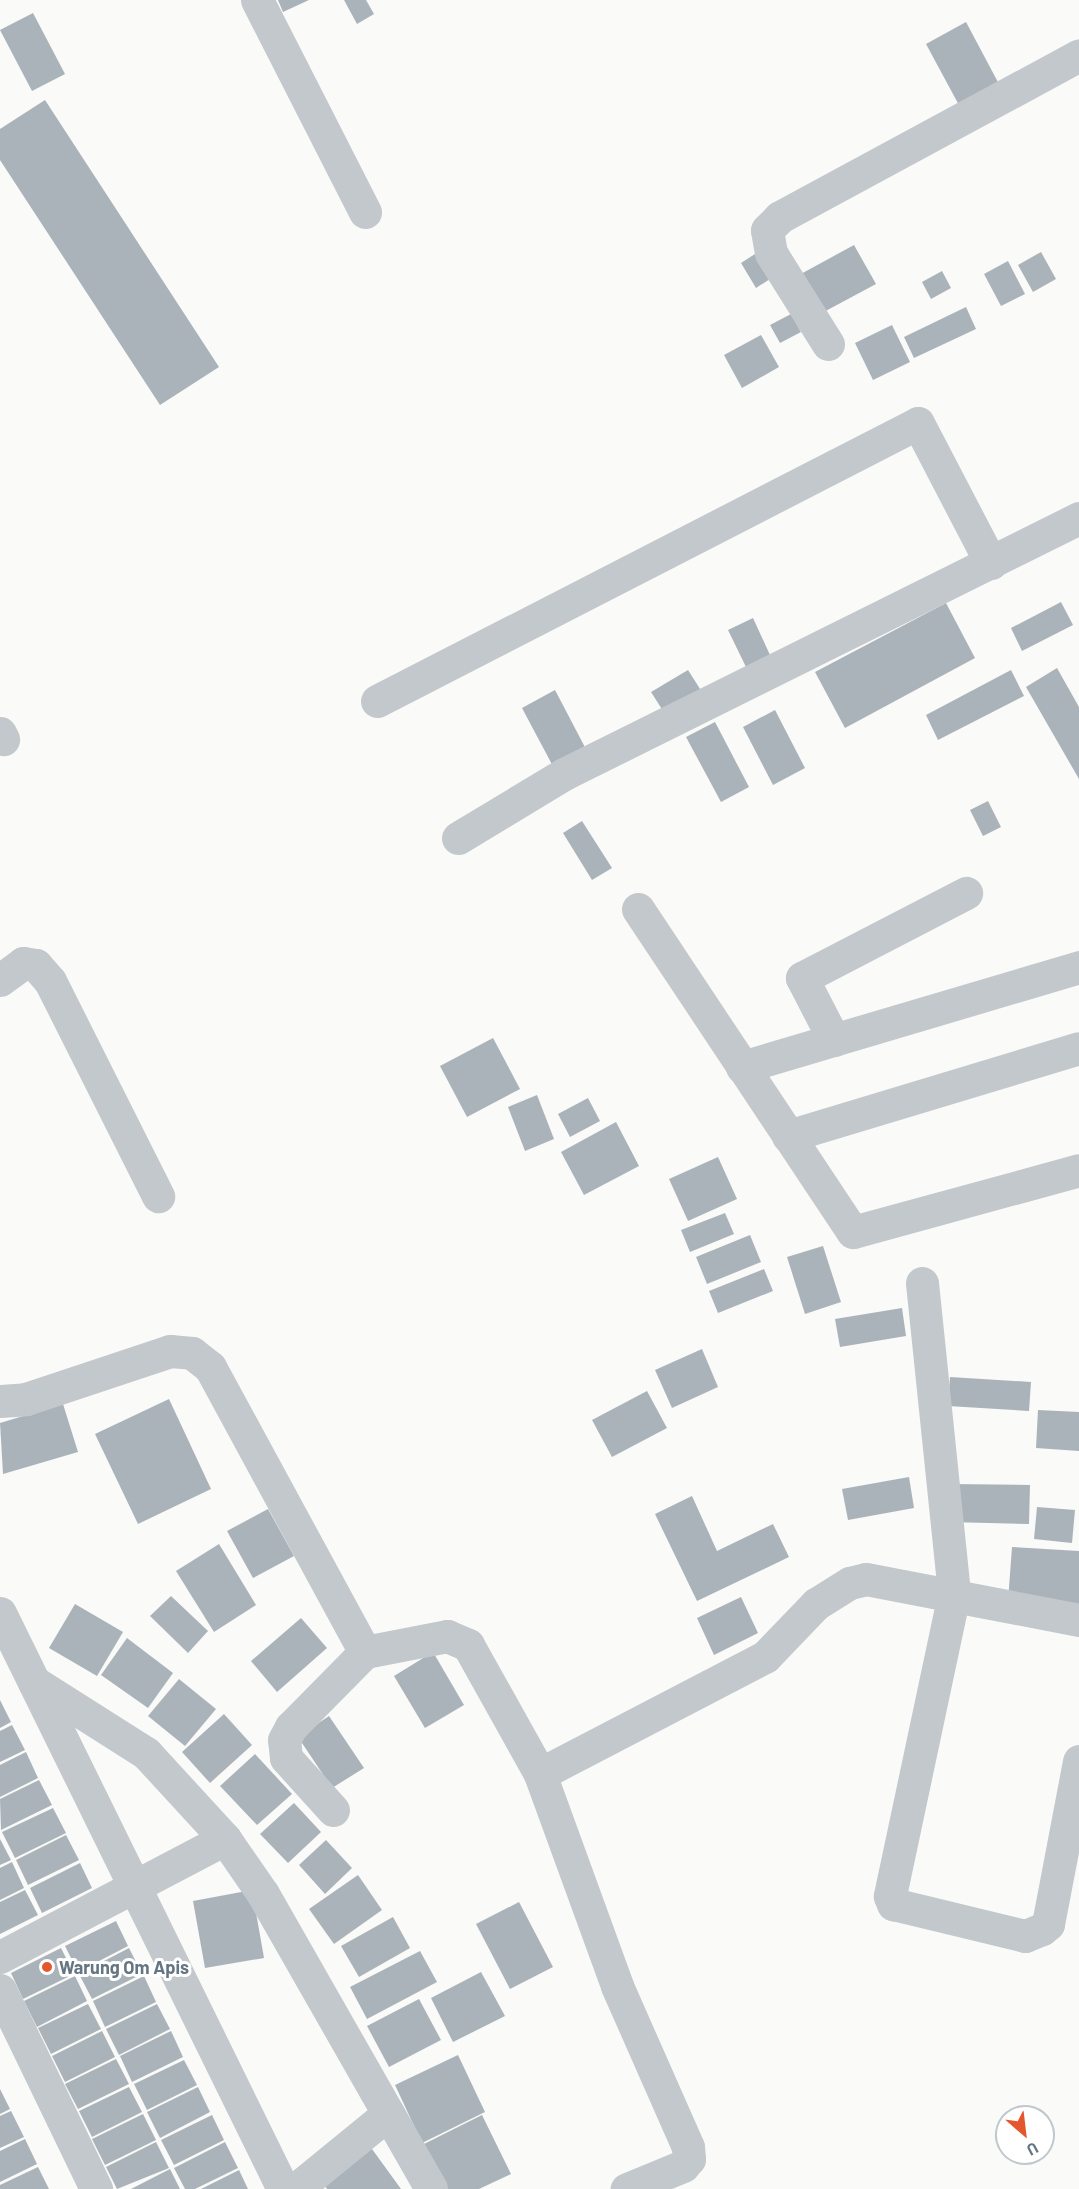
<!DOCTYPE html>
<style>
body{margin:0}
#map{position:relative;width:1079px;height:2189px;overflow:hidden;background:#fafaf8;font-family:Barlow,sans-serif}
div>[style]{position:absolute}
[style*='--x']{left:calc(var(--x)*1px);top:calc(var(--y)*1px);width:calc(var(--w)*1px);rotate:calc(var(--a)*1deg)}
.building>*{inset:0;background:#aab3b9}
.minor>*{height:33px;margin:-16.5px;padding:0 16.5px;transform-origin:16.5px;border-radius:16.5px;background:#c3c8cc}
.dots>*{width:16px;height:16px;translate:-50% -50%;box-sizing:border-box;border:3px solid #fff;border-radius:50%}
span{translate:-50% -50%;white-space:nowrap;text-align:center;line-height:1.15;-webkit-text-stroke:6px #fff;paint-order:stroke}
.poi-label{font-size:18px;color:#657683;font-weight:700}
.left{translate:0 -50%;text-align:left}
.north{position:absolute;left:995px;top:2105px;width:60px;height:60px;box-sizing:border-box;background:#fff;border:2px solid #c1c8cd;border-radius:50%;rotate:152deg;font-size:16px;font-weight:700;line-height:24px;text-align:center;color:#657683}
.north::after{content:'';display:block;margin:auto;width:21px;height:27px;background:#e4572e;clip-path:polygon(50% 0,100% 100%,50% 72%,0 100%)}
</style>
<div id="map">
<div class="building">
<div style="clip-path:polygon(278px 0,309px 0,283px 12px)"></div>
<div style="clip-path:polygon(344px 0,366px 0,374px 14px,357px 24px)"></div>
<div style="clip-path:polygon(33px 13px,65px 74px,32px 91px,0 30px)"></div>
<div style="clip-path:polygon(966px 22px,1000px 86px,960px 107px,926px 44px)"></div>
<div style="clip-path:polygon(45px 100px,219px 367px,160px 405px,0 160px,0 129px)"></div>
<div style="clip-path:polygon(854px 245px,876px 284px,820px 314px,799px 275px)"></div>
<div style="clip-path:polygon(1041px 252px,1056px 279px,1033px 292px,1018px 265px)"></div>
<div style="clip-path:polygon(755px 254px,770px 279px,756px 288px,741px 263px)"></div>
<div style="clip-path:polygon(1008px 261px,1025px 294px,1001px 306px,984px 274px)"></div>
<div style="clip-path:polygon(942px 271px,951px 288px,931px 299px,922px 282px)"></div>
<div style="clip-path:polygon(966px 307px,976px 329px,914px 358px,904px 337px)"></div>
<div style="clip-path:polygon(791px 314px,801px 332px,780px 343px,770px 325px)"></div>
<div style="clip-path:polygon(892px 325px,910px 362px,873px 380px,855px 343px)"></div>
<div style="clip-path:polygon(761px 335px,779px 367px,742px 388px,724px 355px)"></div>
<div style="clip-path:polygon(1061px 602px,1073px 625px,1022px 651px,1011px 628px)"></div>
<div style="clip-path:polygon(946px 603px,975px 658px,845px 728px,815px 672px)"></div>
<div style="clip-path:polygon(753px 618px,770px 655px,746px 667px,728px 630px)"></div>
<div style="clip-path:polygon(1057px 668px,1079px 707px,1079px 779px,1026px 687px)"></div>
<div style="clip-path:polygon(688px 670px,702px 692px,665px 714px,651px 692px)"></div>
<div style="clip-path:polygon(1011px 670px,1024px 696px,938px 740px,926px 715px)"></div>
<div style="clip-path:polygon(555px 690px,588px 753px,555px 770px,522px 708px)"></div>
<div style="clip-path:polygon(775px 710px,805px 768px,773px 785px,743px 727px)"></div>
<div style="clip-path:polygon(715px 722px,749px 787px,721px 802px,686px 737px)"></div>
<div style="clip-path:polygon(988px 801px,1001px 827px,983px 836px,970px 810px)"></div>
<div style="clip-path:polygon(582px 821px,612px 868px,592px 880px,563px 833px)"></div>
<div style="clip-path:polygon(493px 1038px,520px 1089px,467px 1117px,440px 1066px)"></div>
<div style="clip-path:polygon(537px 1095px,554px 1139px,525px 1151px,508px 1107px)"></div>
<div style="clip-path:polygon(588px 1098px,600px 1121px,570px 1137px,558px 1114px)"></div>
<div style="clip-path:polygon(616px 1122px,639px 1166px,584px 1195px,561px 1152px)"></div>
<div style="clip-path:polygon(718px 1157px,737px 1199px,688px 1221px,669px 1179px)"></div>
<div style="clip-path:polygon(725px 1213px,734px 1234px,690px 1252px,681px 1230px)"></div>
<div style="clip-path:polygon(750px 1235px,761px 1262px,707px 1284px,696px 1257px)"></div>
<div style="clip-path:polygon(823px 1246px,841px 1302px,805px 1314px,787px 1257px)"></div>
<div style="clip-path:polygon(764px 1269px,773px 1291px,718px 1313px,709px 1291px)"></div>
<div style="clip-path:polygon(902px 1308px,906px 1336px,840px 1347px,835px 1319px)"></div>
<div style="clip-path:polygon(702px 1349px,718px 1387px,672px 1408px,655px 1370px)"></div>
<div style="clip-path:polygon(950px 1377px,1031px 1382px,1029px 1411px,948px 1406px)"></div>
<div style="clip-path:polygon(647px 1391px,667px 1428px,612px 1457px,592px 1420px)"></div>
<div style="clip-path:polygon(169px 1399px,211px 1489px,138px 1524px,95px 1434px)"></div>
<div style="clip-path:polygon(63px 1404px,78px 1452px,3px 1474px,0 1423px)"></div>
<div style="clip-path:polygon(1038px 1410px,1079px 1412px,1079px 1451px,1036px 1448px)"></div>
<div style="clip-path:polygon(909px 1477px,914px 1508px,848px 1520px,842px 1489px)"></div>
<div style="clip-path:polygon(950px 1484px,1030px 1485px,1029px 1524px,949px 1522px)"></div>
<div style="clip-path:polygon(692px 1496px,717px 1551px,773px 1524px,789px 1557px,697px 1601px,655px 1514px)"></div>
<div style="clip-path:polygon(1037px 1507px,1075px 1510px,1072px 1543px,1034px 1539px)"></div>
<div style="clip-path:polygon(268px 1509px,294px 1556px,253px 1578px,227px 1531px)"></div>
<div style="clip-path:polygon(219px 1544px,256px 1605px,214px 1632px,176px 1571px)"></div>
<div style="clip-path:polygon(1012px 1547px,1079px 1551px,1079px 1606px,1008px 1601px)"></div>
<div style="clip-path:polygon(171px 1596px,208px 1631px,188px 1653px,150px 1616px)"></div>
<div style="clip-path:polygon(741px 1597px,758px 1633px,714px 1655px,697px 1618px)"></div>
<div style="clip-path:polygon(75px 1604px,123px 1632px,97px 1676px,49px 1648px)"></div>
<div style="clip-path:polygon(301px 1618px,327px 1648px,277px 1692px,251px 1661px)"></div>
<div style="clip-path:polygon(127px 1638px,173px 1673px,148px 1708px,101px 1675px)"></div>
<div style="clip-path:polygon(433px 1652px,464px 1705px,425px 1728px,394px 1676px)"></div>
<div style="clip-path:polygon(179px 1679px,216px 1709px,185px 1746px,148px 1716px)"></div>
<div style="clip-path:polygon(0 1700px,11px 1722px,0 1728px)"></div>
<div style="clip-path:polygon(224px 1714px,252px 1745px,210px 1783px,182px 1752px)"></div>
<div style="clip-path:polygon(329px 1716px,364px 1768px,332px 1788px,298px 1737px)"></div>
<div style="clip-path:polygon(12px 1725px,25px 1750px,0 1762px,0 1731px)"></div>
<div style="clip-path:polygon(26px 1752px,38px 1778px,0 1797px,0 1765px)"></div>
<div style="clip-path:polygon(255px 1754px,292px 1794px,257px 1825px,220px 1786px)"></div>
<div style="clip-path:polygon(39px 1780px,52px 1805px,1px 1830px,0 1799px)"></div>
<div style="clip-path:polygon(294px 1803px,321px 1832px,288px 1863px,260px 1834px)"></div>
<div style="clip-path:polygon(53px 1808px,66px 1833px,15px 1858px,2px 1832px)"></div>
<div style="clip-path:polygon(66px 1835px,79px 1860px,28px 1885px,16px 1860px)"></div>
<div style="clip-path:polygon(0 1839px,11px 1860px,0 1865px)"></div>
<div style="clip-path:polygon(326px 1840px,352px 1868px,325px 1894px,299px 1865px)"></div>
<div style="clip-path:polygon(12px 1862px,24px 1888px,0 1900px,0 1868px)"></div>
<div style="clip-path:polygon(80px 1863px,92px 1888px,42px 1913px,30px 1888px)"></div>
<div style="clip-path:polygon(358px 1875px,382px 1910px,334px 1944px,309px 1909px)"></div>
<div style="clip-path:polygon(25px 1890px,38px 1915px,0 1934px,0 1902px)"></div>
<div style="clip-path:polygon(252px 1890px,264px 1958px,205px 1968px,193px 1901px)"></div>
<div style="clip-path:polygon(519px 1902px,553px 1967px,510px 1989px,476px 1924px)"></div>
<div style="clip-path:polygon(393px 1917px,410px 1948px,359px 1977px,341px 1946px)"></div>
<div style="clip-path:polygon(116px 1921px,128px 1946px,78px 1972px,65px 1946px)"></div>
<div style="clip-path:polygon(61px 1948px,74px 1974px,23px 1999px,11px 1973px)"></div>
<div style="clip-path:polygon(129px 1948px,142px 1974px,92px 1999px,79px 1974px)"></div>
<div style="clip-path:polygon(420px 1951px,437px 1982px,367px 2019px,350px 1987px)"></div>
<div style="clip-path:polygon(481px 1972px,505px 2016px,453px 2042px,431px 1998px)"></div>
<div style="clip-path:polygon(75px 1976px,87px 2001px,37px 2027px,24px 2001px)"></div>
<div style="clip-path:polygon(144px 1976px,156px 2002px,105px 2027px,93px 2001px)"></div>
<div style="clip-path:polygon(419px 1999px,441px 2040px,389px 2067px,367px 2026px)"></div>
<div style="clip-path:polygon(88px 2004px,101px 2029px,51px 2054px,38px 2028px)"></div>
<div style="clip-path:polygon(157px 2004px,170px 2029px,119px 2055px,106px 2029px)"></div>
<div style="clip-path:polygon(102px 2031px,115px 2057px,65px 2082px,52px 2056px)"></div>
<div style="clip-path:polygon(171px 2031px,183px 2057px,132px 2082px,120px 2056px)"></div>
<div style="clip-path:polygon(458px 2055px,485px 2112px,422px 2143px,395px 2085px)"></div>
<div style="clip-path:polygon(116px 2059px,129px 2084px,78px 2109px,65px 2084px)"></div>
<div style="clip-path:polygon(184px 2060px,197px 2085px,147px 2110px,134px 2084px)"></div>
<div style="clip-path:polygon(129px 2087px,142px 2112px,92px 2137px,79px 2111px)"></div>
<div style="clip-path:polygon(198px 2087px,210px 2112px,160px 2138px,147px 2112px)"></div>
<div style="clip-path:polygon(0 2089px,10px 2109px,0 2114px)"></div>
<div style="clip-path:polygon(11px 2111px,24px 2137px,0 2148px,0 2116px)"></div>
<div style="clip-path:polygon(143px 2114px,156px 2140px,105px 2165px,92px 2139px)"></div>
<div style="clip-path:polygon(212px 2115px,224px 2140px,174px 2165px,161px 2140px)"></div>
<div style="clip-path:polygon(482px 2115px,511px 2174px,479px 2189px,443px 2189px,422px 2145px)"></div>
<div style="clip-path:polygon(25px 2139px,37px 2164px,0 2182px,0 2151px)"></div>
<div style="clip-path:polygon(156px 2142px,169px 2168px,117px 2189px,106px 2167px)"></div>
<div style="clip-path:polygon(225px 2142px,238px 2168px,195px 2189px,185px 2189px,174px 2168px)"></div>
<div style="clip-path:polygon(372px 2149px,401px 2189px,327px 2189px,324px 2184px)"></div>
<div style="clip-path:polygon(38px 2167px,49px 2189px,0 2189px,0 2185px)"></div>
<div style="clip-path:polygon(170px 2169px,180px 2189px,131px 2189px)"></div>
<div style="clip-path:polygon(239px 2170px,248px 2189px,201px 2189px)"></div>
</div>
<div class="minor">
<div style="--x:257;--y:0;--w:238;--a:63"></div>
<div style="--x:828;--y:344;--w:107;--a:-122.1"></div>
<div style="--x:771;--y:253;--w:23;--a:-100"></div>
<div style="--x:767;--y:230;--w:18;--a:-45"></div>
<div style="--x:780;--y:217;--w:340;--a:-28.4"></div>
<div style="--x:377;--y:701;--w:608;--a:-27.2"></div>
<div style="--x:918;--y:423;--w:158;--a:62.5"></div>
<div style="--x:0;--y:733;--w:7;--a:63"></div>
<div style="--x:458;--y:838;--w:124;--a:-31.1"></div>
<div style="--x:564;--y:774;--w:575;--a:-26.43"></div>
<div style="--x:638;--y:909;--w:388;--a:56.4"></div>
<div style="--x:853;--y:1232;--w:234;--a:-15.3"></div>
<div style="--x:0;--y:980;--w:29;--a:-36"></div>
<div style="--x:23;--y:963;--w:13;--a:9"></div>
<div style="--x:36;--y:965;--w:21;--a:49"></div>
<div style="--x:50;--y:981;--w:241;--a:63.3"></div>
<div style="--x:834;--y:1040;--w:70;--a:-117.3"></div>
<div style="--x:802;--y:978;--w:185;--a:-27.4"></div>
<div style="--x:742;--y:1067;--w:352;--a:-16.5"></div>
<div style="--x:788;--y:1136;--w:304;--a:-16.8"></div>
<div style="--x:922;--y:1283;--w:313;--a:84.1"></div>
<div style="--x:954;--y:1594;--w:309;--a:102"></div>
<div style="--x:890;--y:1896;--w:9;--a:69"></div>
<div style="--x:893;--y:1904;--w:136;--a:13.6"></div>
<div style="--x:1025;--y:1936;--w:18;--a:-22"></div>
<div style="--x:1042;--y:1929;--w:8;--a:-40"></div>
<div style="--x:1048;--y:1924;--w:166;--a:-79.2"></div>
<div style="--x:0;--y:1401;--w:26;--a:-4"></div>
<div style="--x:26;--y:1399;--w:152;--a:-18.4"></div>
<div style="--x:170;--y:1351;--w:22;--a:5"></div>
<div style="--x:192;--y:1353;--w:23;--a:38"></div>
<div style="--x:210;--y:1367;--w:324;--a:61.5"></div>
<div style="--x:365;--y:1652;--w:84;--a:-11"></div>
<div style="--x:447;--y:1636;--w:23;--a:23"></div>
<div style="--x:468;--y:1645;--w:148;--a:60.8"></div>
<div style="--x:540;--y:1774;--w:226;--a:70"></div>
<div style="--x:617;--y:1986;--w:176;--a:66.2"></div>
<div style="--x:688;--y:2147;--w:12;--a:85"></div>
<div style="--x:689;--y:2159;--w:9;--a:131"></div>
<div style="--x:683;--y:2166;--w:61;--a:157.7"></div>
<div style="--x:0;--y:1613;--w:642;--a:63.83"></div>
<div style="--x:34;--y:1682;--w:133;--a:32.4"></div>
<div style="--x:146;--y:1753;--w:117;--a:47.4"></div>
<div style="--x:540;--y:1774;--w:254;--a:-27.5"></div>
<div style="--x:765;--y:1657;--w:74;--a:-46.1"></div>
<div style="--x:816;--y:1604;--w:40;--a:-32"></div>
<div style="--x:850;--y:1583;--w:16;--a:-14"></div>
<div style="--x:866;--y:1579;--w:217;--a:10.9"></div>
<div style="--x:333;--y:1810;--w:70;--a:-132.1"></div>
<div style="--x:286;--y:1758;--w:18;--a:-96"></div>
<div style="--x:284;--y:1740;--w:15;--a:-62"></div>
<div style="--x:291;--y:1727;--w:105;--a:-45.4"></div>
<div style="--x:0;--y:1957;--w:254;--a:-27.7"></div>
<div style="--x:225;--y:1839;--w:67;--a:55.4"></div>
<div style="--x:263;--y:1894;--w:339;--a:60.3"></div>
<div style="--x:0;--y:1990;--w:221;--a:64.2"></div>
<div style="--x:296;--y:2189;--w:119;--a:-39.2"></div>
</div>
<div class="dots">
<div style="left:47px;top:1967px;background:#e4572e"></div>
</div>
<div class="poi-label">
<span class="left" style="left:59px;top:1967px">Warung Om Apis</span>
</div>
<div class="north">U</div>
</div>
